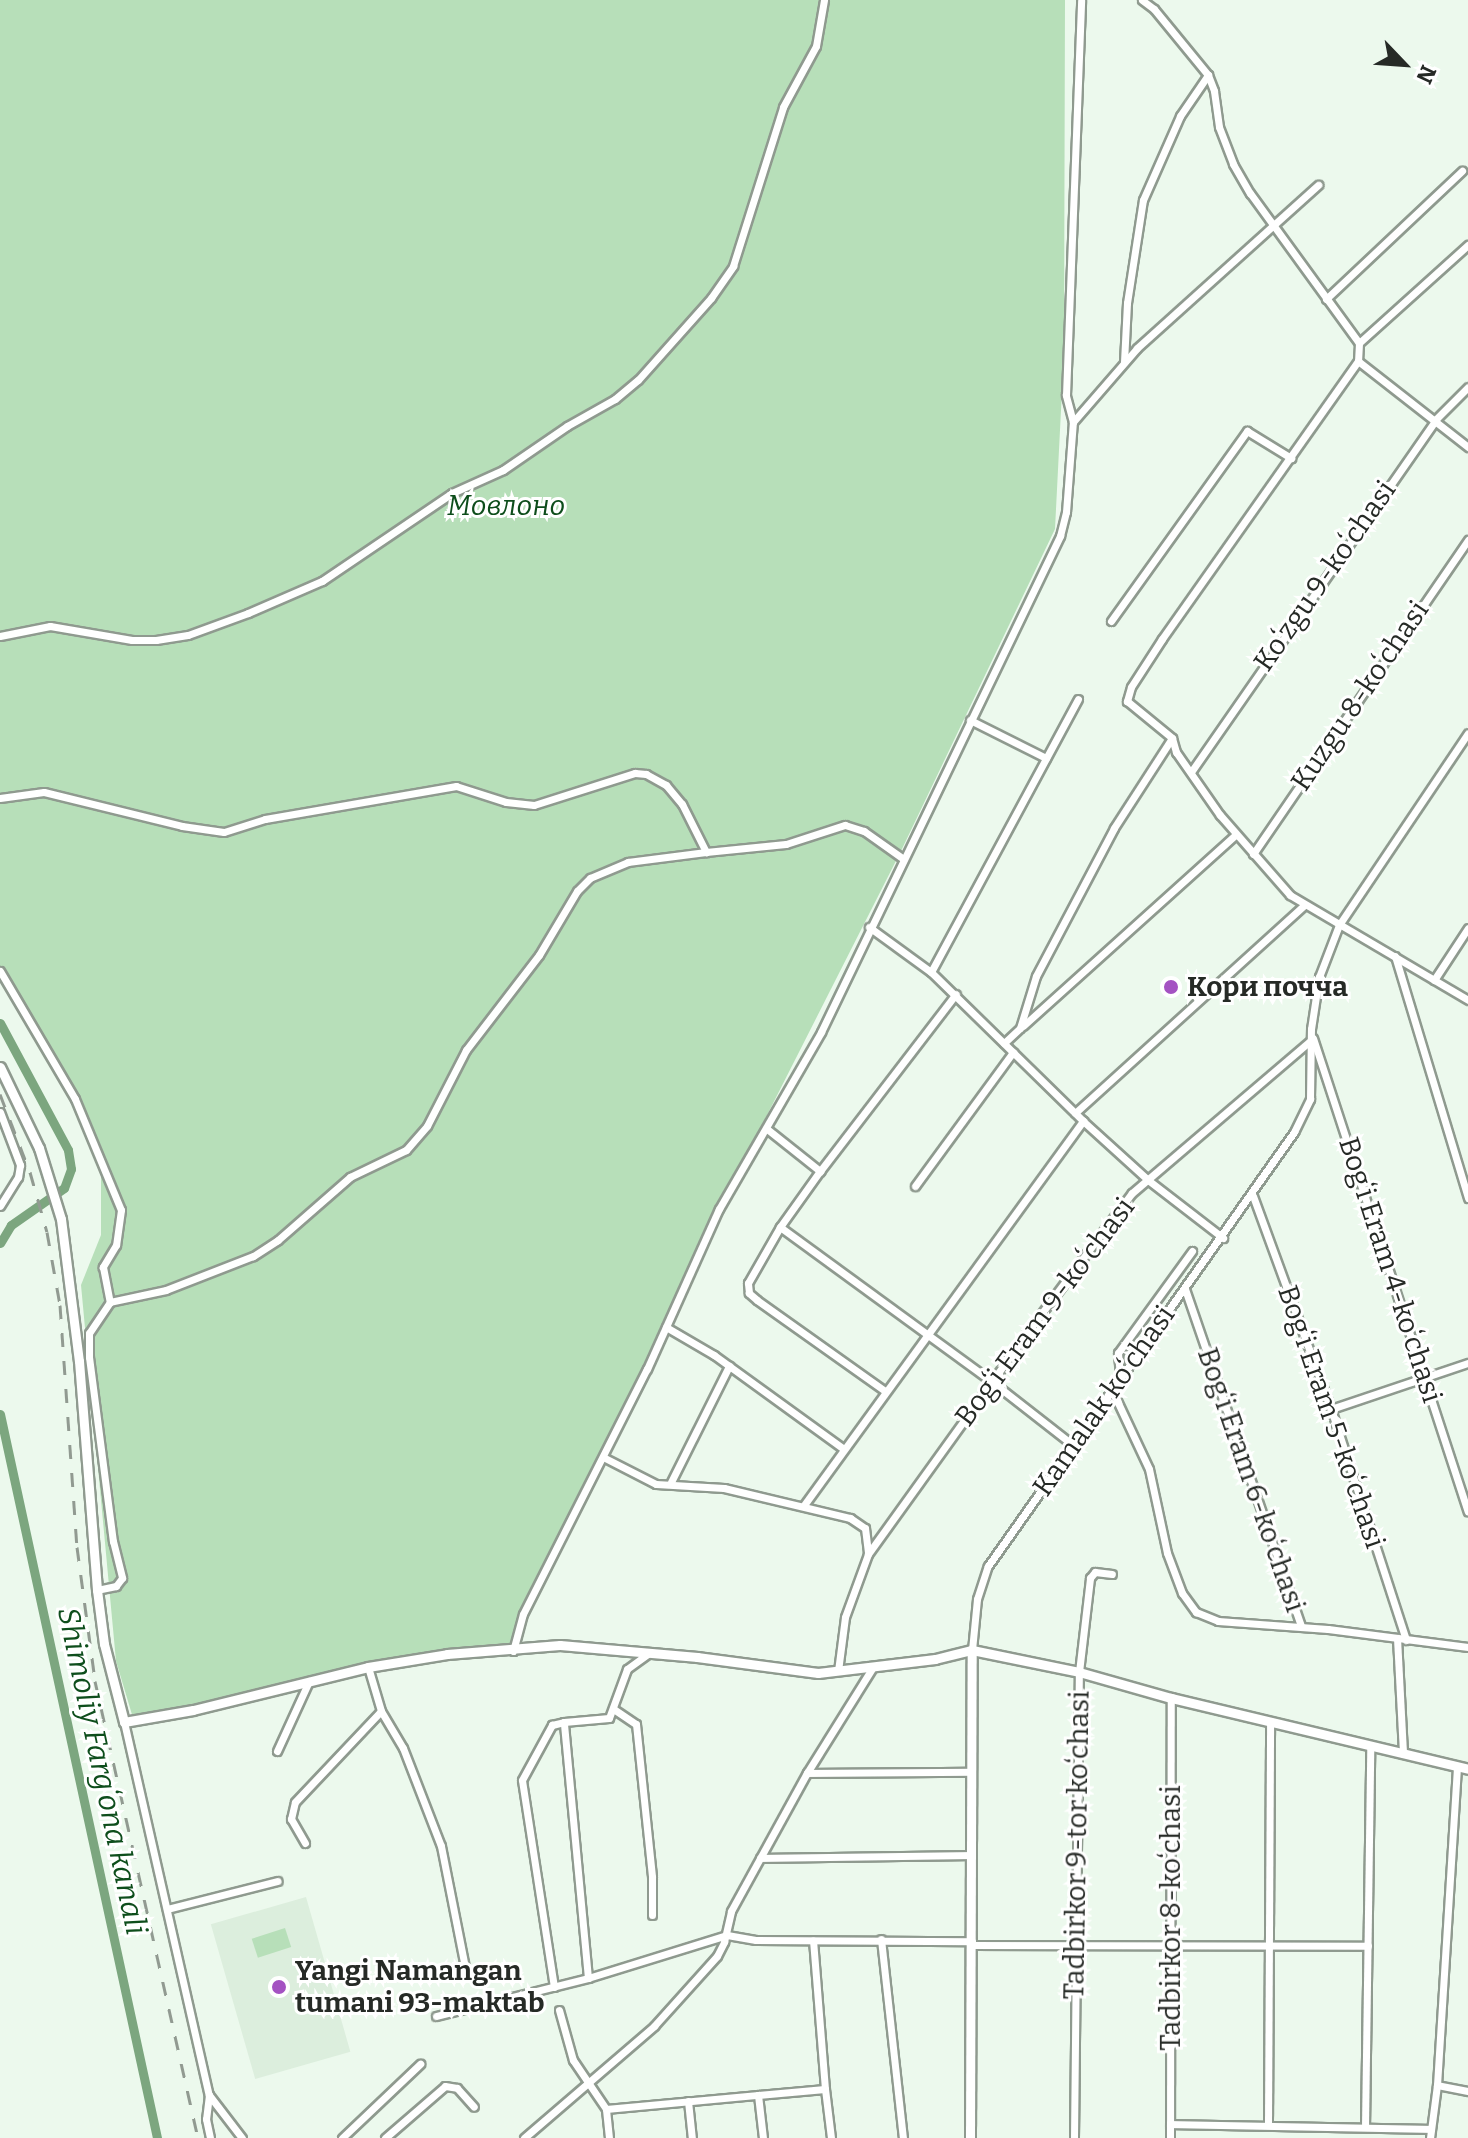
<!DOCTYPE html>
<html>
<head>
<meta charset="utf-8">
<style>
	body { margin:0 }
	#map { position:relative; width:1468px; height:2138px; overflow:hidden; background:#ecf9ed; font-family:Bitter,serif }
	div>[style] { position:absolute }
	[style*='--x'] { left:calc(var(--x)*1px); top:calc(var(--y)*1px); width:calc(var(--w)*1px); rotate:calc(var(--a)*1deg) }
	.built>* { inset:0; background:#dceedd; transform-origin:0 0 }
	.green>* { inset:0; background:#b7dfb9; transform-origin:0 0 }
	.canal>* { height:9px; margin:-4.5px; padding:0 4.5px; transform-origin:4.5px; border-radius:4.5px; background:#7ca67f }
	.roads { filter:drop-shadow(2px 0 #8f9a8f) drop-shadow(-2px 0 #8f9a8f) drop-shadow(0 2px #8f9a8f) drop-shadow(0 -2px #8f9a8f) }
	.minor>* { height:7px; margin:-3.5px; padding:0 3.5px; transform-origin:3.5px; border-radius:3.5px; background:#fff }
	.tertiary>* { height:9px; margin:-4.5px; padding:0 4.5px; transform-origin:4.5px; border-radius:4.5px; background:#fff }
	.rail>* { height:3px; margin-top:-1.5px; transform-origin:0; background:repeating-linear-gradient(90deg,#919a91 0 14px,transparent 0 28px) }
	.dots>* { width:22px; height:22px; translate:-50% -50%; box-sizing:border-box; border:4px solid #fff; border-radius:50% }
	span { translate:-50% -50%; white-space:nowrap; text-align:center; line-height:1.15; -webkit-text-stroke:6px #fff; paint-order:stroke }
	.park-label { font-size:28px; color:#0d4d1b; font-style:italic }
	.street-label { font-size:28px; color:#262a26 }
	.poi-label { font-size:28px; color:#262a26; font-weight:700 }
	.left { translate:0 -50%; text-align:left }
	.water-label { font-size:30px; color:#0e4e1c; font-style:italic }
	.north { position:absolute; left:1364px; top:24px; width:80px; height:80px; -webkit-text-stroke:6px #fff; paint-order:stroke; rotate:115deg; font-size:22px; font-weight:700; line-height:32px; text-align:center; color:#262a26 }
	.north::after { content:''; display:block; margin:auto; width:28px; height:36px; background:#262a26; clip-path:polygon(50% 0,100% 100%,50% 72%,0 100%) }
</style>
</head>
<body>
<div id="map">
	<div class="built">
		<div style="left:306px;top:1897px;width:161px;height:99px;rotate:74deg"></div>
	</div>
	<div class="green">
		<div style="clip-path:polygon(0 0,1065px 0,1064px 351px,1055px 529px,901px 851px,690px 1267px,658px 1348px,509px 1646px,133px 1718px,116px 1661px,81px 1285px,101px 1235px,101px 1165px,87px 1113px,0 975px)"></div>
		<div style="left:285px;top:1928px;width:20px;height:35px;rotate:72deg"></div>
	</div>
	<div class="canal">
		<div style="--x:0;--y:1023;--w:144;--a:61.8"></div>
		<div style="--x:68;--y:1150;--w:19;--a:81"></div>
		<div style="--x:71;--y:1169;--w:20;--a:110"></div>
		<div style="--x:64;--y:1188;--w:65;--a:145.1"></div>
		<div style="--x:11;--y:1225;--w:21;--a:121"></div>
		<div style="--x:0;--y:1414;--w:741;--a:77.76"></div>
	</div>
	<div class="roads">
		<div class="minor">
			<div style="--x:1142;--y:0;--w:15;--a:37"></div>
			<div style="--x:1154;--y:9;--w:85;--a:50.7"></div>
			<div style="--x:1208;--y:75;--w:17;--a:69"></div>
			<div style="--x:1214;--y:91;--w:36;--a:82"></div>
			<div style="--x:1219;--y:127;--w:40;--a:69"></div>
			<div style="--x:1233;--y:164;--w:34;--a:60"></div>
			<div style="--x:1250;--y:193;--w:185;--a:54"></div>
			<div style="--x:1359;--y:343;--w:18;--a:93"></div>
			<div style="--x:1358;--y:361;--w:140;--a:38"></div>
			<div style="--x:1326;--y:299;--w:187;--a:-43.3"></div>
			<div style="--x:1359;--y:343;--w:147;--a:-42"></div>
			<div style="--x:1358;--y:361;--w:340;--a:125.2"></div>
			<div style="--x:1162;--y:639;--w:57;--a:122.9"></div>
			<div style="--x:1131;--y:687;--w:15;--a:106"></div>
			<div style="--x:1127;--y:701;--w:58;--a:39.4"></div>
			<div style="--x:1172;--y:738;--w:15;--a:74"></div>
			<div style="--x:1176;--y:752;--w:77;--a:55.1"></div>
			<div style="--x:1220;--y:815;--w:106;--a:48.8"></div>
			<div style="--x:1290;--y:895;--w:207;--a:30.5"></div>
			<div style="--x:1124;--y:362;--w:59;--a:-87.1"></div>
			<div style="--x:1127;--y:303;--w:104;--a:-81.2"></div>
			<div style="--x:1143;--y:200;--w:92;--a:-66.2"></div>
			<div style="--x:1180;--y:116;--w:50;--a:-55.7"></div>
			<div style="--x:1073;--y:422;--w:28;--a:-105"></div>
			<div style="--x:1066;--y:395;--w:395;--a:-87.8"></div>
			<div style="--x:1111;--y:621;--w:234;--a:-54.4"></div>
			<div style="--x:1247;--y:431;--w:52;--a:31.5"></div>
			<div style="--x:0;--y:636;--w:51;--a:-11.3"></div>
			<div style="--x:50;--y:626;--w:83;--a:9.7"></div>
			<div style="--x:132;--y:640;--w:24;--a:0"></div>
			<div style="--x:156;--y:640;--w:32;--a:-9"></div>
			<div style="--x:188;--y:635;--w:64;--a:-20.1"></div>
			<div style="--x:248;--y:613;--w:81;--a:-23.4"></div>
			<div style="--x:322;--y:581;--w:157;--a:-34.1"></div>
			<div style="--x:452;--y:493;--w:56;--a:-24.3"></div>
			<div style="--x:503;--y:470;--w:78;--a:-34.5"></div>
			<div style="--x:567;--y:426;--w:55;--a:-29.4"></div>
			<div style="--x:615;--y:399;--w:30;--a:-40"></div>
			<div style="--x:638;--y:380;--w:110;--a:-48.3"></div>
			<div style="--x:711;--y:298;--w:39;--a:-55"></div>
			<div style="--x:733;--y:266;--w:167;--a:-72.5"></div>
			<div style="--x:783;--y:107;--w:69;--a:-61.6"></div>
			<div style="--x:816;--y:46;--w:47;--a:-80.1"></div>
			<div style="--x:970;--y:720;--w:85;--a:26.6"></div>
			<div style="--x:1191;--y:772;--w:430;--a:-55.2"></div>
			<div style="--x:1436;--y:419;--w:45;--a:-45"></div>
			<div style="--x:0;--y:798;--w:44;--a:-7.8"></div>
			<div style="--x:44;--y:792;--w:142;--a:13.8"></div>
			<div style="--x:182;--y:826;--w:42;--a:8.1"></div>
			<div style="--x:224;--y:832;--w:43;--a:-17.6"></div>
			<div style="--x:265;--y:819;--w:194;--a:-9.8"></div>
			<div style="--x:456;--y:786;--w:52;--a:17.7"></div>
			<div style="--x:506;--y:802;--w:28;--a:6"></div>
			<div style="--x:534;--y:805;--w:106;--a:-17.6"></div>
			<div style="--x:635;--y:773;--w:11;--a:5"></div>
			<div style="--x:646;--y:774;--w:23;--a:29"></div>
			<div style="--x:666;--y:785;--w:25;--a:50"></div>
			<div style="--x:682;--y:804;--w:54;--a:63.4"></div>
			<div style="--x:706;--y:852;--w:79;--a:172.7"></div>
			<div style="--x:628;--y:862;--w:41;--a:157.2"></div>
			<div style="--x:590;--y:878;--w:18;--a:135"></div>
			<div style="--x:577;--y:891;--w:74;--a:120.7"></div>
			<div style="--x:539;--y:955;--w:120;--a:127.5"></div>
			<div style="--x:466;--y:1050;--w:85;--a:117.2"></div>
			<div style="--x:427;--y:1126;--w:32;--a:131"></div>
			<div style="--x:406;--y:1150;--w:62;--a:154.3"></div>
			<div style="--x:350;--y:1177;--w:96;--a:138.8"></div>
			<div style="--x:278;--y:1240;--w:30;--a:147"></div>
			<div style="--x:253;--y:1256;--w:93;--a:158.7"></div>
			<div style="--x:166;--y:1290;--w:57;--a:167.9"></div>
			<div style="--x:110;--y:1302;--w:37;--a:124"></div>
			<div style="--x:89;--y:1333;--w:24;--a:90"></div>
			<div style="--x:89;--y:1357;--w:186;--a:82.6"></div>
			<div style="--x:113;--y:1541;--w:38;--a:76"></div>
			<div style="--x:122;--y:1578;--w:10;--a:127"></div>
			<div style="--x:116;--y:1586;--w:19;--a:168"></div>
			<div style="--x:706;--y:852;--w:80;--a:-5.7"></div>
			<div style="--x:786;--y:844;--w:62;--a:-17.9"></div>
			<div style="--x:845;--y:825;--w:20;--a:18"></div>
			<div style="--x:864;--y:831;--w:47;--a:35.4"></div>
			<div style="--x:1253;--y:854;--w:381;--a:-55.6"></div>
			<div style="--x:869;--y:927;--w:77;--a:36"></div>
			<div style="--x:931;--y:972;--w:213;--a:44.4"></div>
			<div style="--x:1083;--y:1121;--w:88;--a:42.2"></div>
			<div style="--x:1148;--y:1180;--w:95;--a:37.7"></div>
			<div style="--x:1395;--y:956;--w:253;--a:73.2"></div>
			<div style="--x:0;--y:971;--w:148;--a:59.6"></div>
			<div style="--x:75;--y:1099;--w:120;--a:67.5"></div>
			<div style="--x:121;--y:1210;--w:35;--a:98"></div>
			<div style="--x:116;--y:1245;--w:26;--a:121"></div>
			<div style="--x:103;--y:1267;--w:36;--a:79"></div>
			<div style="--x:931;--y:972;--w:310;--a:-61.7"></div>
			<div style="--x:1434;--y:980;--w:62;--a:-56.8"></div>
			<div style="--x:1023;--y:1026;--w:285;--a:-42"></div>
			<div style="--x:1313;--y:1038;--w:498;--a:71.9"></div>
			<div style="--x:1004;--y:1043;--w:22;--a:-43"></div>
			<div style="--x:1020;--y:1028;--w:54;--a:-72.9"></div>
			<div style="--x:1036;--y:976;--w:167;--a:-62.2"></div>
			<div style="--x:1114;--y:828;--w:107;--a:-57.2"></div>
			<div style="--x:0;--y:1112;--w:57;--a:69.3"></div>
			<div style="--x:20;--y:1165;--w:12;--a:99"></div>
			<div style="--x:18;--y:1177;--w:34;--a:122"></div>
			<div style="--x:1075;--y:1113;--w:309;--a:-42.2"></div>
			<div style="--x:767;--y:1129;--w:68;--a:38.4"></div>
			<div style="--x:915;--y:1186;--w:166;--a:-53.8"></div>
			<div style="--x:1253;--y:1196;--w:227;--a:69.9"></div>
			<div style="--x:1331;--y:1409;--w:243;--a:72"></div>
			<div style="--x:780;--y:1227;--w:261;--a:36.1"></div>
			<div style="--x:991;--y:1381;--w:104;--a:38"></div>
			<div style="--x:1185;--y:1289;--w:356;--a:71"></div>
			<div style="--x:666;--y:1327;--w:56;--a:30.3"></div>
			<div style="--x:714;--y:1355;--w:160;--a:35.9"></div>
			<div style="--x:1120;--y:1376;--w:23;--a:-95"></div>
			<div style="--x:1118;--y:1353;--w:126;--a:-54"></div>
			<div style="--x:1112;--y:1390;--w:87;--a:64.9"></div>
			<div style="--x:1149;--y:1469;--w:86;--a:77.9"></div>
			<div style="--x:1167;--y:1553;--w:43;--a:69.4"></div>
			<div style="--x:1182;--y:1593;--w:24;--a:54"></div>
			<div style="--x:1196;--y:1612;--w:24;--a:22"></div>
			<div style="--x:1218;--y:1621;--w:110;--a:4.2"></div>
			<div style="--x:1328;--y:1629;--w:141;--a:7.3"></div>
			<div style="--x:885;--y:1391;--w:157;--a:-144.6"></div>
			<div style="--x:757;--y:1300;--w:11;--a:-139"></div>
			<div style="--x:749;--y:1293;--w:10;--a:-96"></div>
			<div style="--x:748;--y:1283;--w:64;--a:-60.3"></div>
			<div style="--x:780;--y:1227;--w:69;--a:-54.5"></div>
			<div style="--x:820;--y:1171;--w:223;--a:-52.5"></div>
			<div style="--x:1331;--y:1409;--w:145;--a:-18.6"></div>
			<div style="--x:603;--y:1457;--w:59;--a:27"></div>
			<div style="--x:656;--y:1484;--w:68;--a:3.4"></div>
			<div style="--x:724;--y:1488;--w:130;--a:13.4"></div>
			<div style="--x:850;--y:1518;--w:18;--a:34"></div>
			<div style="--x:865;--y:1528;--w:24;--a:83"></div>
			<div style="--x:671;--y:1482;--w:130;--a:-63.4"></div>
			<div style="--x:804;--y:1505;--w:475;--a:-54"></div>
			<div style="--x:1397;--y:1638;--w:116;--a:87"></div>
			<div style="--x:972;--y:1650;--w:51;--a:-84.4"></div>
			<div style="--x:977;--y:1599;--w:35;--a:-72"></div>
			<div style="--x:988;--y:1566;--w:531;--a:-54.81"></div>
			<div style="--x:1294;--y:1132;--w:37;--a:-64"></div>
			<div style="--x:1310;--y:1099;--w:70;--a:-89.2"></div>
			<div style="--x:1311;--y:1029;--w:53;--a:-81.3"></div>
			<div style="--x:1319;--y:977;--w:56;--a:-69"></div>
			<div style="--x:1339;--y:925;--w:231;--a:-56.1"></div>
			<div style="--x:513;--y:1651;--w:38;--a:-75"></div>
			<div style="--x:523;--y:1614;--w:275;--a:-63.2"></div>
			<div style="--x:647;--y:1369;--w:175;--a:-65.8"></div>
			<div style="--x:719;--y:1209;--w:204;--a:-60"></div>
			<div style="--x:821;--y:1032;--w:551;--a:-64.27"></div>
			<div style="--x:1060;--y:536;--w:25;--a:-76"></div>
			<div style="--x:1066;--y:512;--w:90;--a:-85.6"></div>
			<div style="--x:1073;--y:422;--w:98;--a:-49.1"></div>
			<div style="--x:1137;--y:348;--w:244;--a:-42"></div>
			<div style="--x:368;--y:1667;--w:46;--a:73.5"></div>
			<div style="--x:381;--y:1711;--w:43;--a:59.3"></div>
			<div style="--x:403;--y:1748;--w:105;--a:68.8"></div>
			<div style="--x:441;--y:1846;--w:123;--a:78.8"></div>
			<div style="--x:838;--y:1671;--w:54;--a:-82.6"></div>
			<div style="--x:845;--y:1617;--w:67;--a:-69.9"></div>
			<div style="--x:868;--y:1554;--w:276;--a:-54.3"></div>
			<div style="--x:1029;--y:1330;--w:171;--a:-53.1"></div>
			<div style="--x:1132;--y:1193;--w:235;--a:-40.5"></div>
			<div style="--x:615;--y:1710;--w:25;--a:34"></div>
			<div style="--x:636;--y:1724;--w:154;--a:84"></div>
			<div style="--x:652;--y:1877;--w:38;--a:90"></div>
			<div style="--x:124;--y:1722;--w:383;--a:77.2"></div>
			<div style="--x:209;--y:2095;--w:54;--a:52.5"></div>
			<div style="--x:277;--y:1751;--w:77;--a:-65.4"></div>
			<div style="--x:807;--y:1773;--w:163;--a:-0.4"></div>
			<div style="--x:305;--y:1843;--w:28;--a:-120"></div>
			<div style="--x:291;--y:1819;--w:17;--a:-77"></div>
			<div style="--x:295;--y:1802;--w:125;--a:-46.6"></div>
			<div style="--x:760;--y:1858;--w:211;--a:-0.8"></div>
			<div style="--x:167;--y:1909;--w:114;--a:-14.2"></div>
			<div style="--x:881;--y:1939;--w:200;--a:83.7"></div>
			<div style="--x:972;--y:1945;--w:396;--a:0.1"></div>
			<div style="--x:588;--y:1978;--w:257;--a:-95.4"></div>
			<div style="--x:564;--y:1722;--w:45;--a:-5.1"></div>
			<div style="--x:609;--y:1718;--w:52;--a:-69.8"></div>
			<div style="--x:627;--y:1669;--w:27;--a:-36"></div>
			<div style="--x:554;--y:1987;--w:209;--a:-98.8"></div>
			<div style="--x:522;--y:1780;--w:63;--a:-61.4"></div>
			<div style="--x:552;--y:1725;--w:12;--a:-14"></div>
			<div style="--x:559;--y:2010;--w:52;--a:74.4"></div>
			<div style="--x:573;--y:2060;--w:59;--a:56"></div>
			<div style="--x:436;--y:2016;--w:157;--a:-14"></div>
			<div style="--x:588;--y:1978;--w:145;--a:-17.2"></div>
			<div style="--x:727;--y:1935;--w:29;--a:10"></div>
			<div style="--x:756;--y:1940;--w:216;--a:0.3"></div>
			<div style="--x:1437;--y:2085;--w:32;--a:11"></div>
			<div style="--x:825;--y:2089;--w:49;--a:83"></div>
			<div style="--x:209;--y:2095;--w:24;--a:97"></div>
			<div style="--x:206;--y:2119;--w:19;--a:78"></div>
			<div style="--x:758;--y:2095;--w:67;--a:-5.1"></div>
			<div style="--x:825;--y:2089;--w:149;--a:-94.6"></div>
			<div style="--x:688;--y:2101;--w:37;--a:84"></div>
			<div style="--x:1170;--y:2124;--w:261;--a:1.1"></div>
			<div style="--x:1268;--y:2124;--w:403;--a:-89.7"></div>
			<div style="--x:1365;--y:2127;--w:381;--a:-89.2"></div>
			<div style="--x:342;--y:2138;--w:108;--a:-43.5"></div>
			<div style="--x:385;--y:2138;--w:79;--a:-40.9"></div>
			<div style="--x:445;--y:2086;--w:12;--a:9"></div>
			<div style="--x:457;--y:2088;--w:25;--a:48"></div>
			<div style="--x:524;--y:2138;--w:172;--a:-40.7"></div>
			<div style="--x:654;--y:2026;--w:94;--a:-48"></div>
			<div style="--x:717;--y:1956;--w:16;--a:-63"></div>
			<div style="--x:724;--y:1942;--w:32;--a:-77"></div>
			<div style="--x:731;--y:1911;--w:158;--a:-61.2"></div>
			<div style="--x:807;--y:1773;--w:125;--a:-58.1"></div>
			<div style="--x:609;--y:2138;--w:29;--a:-96"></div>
			<div style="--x:606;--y:2109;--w:153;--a:-5.3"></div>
			<div style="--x:758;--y:2095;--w:43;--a:83.4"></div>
			<div style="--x:1074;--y:2138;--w:466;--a:-89.4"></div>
			<div style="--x:1079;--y:1672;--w:95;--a:-83.3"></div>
			<div style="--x:1090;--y:1578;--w:8;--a:-50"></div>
			<div style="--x:1095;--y:1572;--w:17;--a:7"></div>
			<div style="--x:1170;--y:2138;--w:440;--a:-89.9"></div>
			<div style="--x:1430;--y:2138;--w:53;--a:-82.5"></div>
			<div style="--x:1437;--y:2085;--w:319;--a:-86.4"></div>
		</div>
		<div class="tertiary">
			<div style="--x:0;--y:1067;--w:90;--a:64.3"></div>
			<div style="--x:39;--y:1148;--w:74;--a:72.8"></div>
			<div style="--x:61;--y:1219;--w:143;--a:82.8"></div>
			<div style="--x:79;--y:1361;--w:230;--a:85.5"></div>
			<div style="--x:97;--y:1590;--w:54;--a:82.6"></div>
			<div style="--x:104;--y:1644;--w:81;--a:75.6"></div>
			<div style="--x:124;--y:1722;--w:70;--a:-9.9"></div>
			<div style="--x:193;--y:1710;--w:180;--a:-13.8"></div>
			<div style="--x:368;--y:1667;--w:80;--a:-9.3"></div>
			<div style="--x:447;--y:1654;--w:113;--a:-4.6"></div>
			<div style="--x:560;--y:1645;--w:138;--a:5"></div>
			<div style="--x:697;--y:1657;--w:122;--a:7.5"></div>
			<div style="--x:818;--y:1673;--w:118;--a:-6.8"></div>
			<div style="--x:935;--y:1659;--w:38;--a:-14"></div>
			<div style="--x:972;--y:1650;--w:109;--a:11.6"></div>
			<div style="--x:1079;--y:1672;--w:96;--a:15.8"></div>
			<div style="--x:1171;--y:1698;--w:305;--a:13.4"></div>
			<div style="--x:970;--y:2138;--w:488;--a:-89.8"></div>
		</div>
	</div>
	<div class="rail">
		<div style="--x:0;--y:1094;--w:84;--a:69"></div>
		<div style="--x:30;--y:1172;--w:62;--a:74.2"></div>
		<div style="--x:47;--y:1232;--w:74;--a:79.9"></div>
		<div style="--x:60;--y:1305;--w:243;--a:86"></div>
		<div style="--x:77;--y:1547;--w:135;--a:82.3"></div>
		<div style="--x:95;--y:1681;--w:468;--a:77.3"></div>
	</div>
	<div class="dots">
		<div style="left:1171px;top:987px;background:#a452c2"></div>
		<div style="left:279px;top:1987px;background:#a452c2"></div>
	</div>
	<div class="park-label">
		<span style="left:506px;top:506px">Мовлоно</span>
	</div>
	<div class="street-label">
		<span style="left:1325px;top:576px;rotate:-55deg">Koʻzgu 9-koʻchasi</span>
		<span style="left:1360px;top:696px;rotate:-56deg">Kuzgu 8-koʻchasi</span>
		<span style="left:1390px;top:1270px;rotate:72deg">Bogʻi Eram 4-koʻchasi</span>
		<span style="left:1045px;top:1312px;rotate:-53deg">Bogʻi Eram 9-koʻchasi</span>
		<span style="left:1104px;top:1401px;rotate:-55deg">Kamalak koʻchasi</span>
		<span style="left:1331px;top:1417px;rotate:71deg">Bogʻi Eram 5-koʻchasi</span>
		<span style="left:1251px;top:1480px;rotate:71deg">Bogʻi Eram 6-koʻchasi</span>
		<span style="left:1077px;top:1845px;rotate:-89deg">Tadbirkor 9-tor koʻchasi</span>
		<span style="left:1171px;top:1918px;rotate:-90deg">Tadbirkor 8-koʻchasi</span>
	</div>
	<div class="poi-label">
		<span class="left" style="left:1187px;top:987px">Кори почча</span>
		<span class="left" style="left:295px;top:1987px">Yangi Namangan<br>tumani 93-maktab</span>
	</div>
	<div class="water-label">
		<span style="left:102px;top:1771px;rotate:78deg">Shimoliy Fargʻona kanali</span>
	</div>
	<div class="north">N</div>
</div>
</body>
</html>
